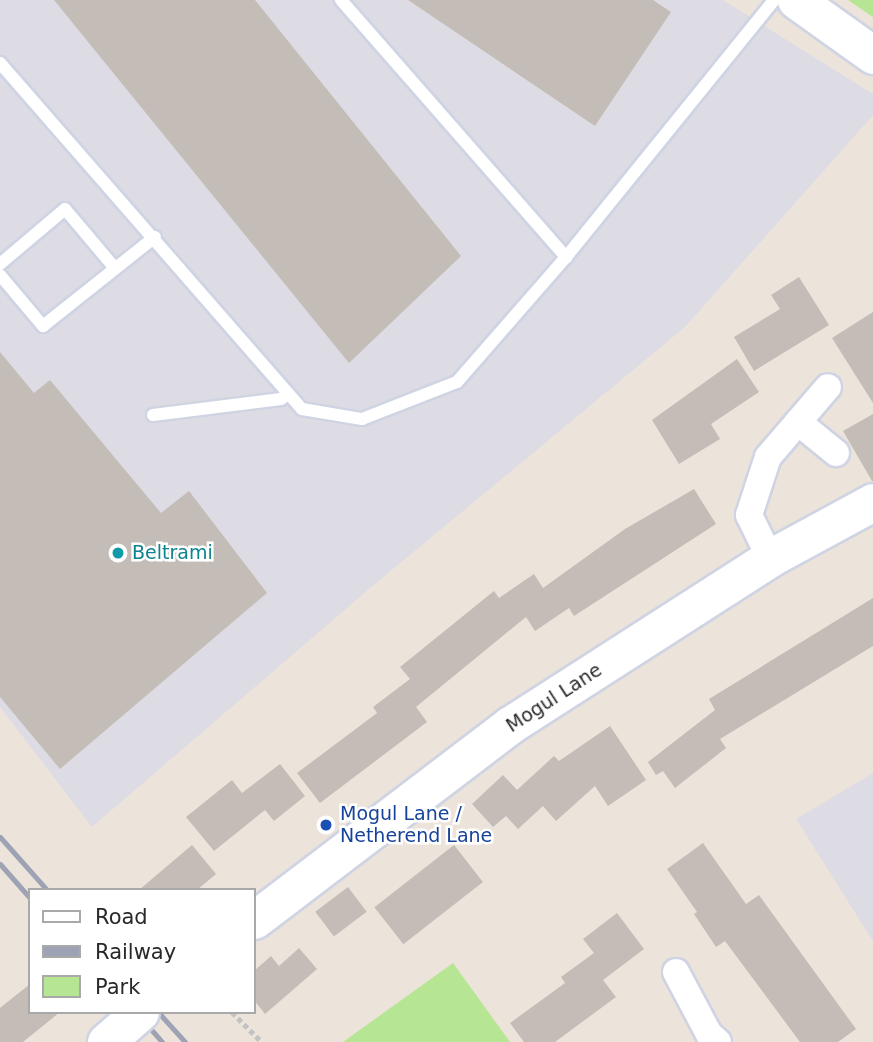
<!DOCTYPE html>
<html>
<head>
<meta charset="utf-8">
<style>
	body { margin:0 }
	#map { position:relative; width:873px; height:1042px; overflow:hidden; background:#ece3da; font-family:"DejaVu Sans",sans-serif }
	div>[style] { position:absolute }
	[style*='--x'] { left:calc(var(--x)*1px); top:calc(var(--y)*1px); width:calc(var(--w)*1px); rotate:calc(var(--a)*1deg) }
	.industrial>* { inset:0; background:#dddbe4 }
	.green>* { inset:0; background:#b6e594 }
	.building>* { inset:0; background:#c4bdb7; transform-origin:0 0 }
	.path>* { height:4.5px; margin-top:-2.25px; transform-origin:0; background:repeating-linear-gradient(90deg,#c3c3c3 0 5px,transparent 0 8.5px) }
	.roads { filter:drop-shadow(2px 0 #cfd4e3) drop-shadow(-2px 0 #cfd4e3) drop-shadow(0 2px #cfd4e3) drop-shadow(0 -2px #cfd4e3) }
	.lane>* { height:12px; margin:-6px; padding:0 6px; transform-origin:6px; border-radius:6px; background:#fff }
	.street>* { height:26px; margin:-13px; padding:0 13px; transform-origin:13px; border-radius:13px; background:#fff }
	.secondary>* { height:37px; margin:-18.5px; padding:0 18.5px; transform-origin:18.5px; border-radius:18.5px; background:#fff }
	.rail>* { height:5px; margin:-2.5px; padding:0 2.5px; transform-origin:2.5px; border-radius:2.5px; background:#9da2b4 }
	.bridges { filter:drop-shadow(2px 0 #cfd4e3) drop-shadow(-2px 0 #cfd4e3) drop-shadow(0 2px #cfd4e3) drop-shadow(0 -2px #cfd4e3) }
	.secondary-bridge>* { height:37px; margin:-18.5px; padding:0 18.5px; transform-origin:18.5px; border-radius:18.5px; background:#fff }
	.dots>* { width:19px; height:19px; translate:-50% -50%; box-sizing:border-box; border:4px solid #fff; border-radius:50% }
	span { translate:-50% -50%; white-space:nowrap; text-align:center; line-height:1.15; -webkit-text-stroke:5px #fff; paint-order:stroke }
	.culture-label { font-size:19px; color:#0d838f }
	.left { translate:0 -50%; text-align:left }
	.street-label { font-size:19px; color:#292929 }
	.transit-label { font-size:19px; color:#164399 }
	.legend { position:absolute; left:28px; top:888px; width:228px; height:126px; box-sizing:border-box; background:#fff; border:2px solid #a9a9a9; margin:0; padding:9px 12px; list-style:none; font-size:21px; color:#292929 }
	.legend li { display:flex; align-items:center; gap:14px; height:35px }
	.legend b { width:35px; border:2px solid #a9a9a9 }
</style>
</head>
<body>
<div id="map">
	<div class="industrial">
		<div style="clip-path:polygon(0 0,723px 0,873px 94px,873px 115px,685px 327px,370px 588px,92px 827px,0 707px)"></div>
		<div style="clip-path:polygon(873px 773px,873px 941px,796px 819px)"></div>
	</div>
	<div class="green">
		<div style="clip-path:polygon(848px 0,873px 0,873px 17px)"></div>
		<div style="clip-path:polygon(453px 963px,510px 1042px,343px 1042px)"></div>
	</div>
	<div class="building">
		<div style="clip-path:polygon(54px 0,255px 0,461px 256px,349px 363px)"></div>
		<div style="clip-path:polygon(408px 0,653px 0,671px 12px,595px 126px)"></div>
		<div style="clip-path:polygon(799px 277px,829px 325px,754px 371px,734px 337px,780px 309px,771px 295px)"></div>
		<div style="clip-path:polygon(873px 312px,873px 403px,832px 338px)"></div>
		<div style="clip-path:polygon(0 352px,34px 393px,50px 380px,161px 513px,189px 491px,267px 593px,60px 769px,0 697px)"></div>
		<div style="clip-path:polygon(737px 359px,759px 392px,711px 424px,720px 439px,679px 464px,652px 420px)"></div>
		<div style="clip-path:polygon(873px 414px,873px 481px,872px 481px,843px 431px)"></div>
		<div style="clip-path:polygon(694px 489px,716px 524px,574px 616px,569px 608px,535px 631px,526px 617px,416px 707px,427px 722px,320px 803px,297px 773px,377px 713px,373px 707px,410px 679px,400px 667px,494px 591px,499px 598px,534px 574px,543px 588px,625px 529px)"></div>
		<div style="clip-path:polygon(873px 598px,873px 646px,720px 739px,726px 748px,675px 788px,663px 771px,656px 775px,648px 762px,715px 710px,709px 699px)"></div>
		<div style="clip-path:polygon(610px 726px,646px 780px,608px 806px,595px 786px,556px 821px,543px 806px,518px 829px,506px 816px,493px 827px,472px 804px,503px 775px,517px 790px,554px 756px,559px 761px)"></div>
		<div style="clip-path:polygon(280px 764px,305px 796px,274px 821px,265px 810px,214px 851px,186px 817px,232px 780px,242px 793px)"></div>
		<div style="clip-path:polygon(703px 843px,746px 904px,759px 895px,856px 1029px,838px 1042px,800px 1042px,725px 941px,716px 947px,694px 914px,697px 912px,667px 869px)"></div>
		<div style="clip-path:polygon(192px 845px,216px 874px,197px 890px,139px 890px)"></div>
		<div style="left:454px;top:845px;width:47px;height:101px;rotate:52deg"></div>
		<div style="left:348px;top:887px;width:31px;height:41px;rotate:53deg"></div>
		<div style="clip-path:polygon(617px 913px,644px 949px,603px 980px,616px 997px,555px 1042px,524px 1042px,510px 1023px,565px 983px,561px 977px,594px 953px,583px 939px)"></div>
		<div style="clip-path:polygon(299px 948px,317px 969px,265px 1014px,254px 1000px,254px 971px,271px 956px,279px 966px)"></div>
		<div style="clip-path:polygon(30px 984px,30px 1012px,60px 1012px,23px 1042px,0 1042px,0 1008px)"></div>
	</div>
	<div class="path">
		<div style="--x:232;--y:1012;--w:42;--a:45"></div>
	</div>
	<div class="roads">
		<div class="lane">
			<div style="--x:341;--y:0;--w:342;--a:48.8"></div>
			<div style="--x:0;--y:63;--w:459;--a:48.9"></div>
			<div style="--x:302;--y:409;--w:61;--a:9.5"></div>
			<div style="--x:362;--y:419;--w:102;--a:-21.3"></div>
			<div style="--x:457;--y:382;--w:166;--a:-48.9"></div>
			<div style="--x:566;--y:257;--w:331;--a:-51"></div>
			<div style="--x:0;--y:264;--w:85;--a:-40.2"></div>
			<div style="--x:65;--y:209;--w:76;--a:49.8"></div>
			<div style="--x:0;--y:275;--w:67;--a:49.9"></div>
			<div style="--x:43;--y:326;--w:143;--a:-38.5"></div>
			<div style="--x:153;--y:415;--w:129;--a:-7.1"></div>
			<div style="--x:281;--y:399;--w:9;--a:-36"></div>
		</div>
		<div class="street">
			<div style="--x:798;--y:422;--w:49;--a:39.2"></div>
			<div style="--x:770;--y:558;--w:48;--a:-116"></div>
			<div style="--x:749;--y:515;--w:61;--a:-71.9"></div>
			<div style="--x:768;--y:457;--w:92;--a:-49.4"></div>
			<div style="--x:676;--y:972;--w:70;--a:62"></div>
			<div style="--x:709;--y:1034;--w:12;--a:42"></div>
		</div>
		<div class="secondary">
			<div style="--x:796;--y:0;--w:95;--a:35.5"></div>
			<div style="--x:254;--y:920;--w:322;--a:-37.3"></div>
			<div style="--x:510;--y:725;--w:309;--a:-32.7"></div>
			<div style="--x:770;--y:558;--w:117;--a:-28.5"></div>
		</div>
	</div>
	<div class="rail">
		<div style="--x:0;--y:837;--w:71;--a:48.4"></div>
		<div style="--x:0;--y:864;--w:45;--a:48.6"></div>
		<div style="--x:136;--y:1012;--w:40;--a:49"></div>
		<div style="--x:158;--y:1012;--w:40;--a:48"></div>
	</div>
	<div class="bridges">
		<div class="secondary-bridge">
			<div style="--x:106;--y:1042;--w:45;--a:-41.4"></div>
		</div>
	</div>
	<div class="dots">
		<div style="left:118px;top:553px;background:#0f9aa8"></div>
		<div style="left:326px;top:825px;background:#1a4fb4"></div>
	</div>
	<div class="culture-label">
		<span class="left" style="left:132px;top:553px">Beltrami</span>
	</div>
	<div class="street-label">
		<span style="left:554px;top:698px;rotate:-33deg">Mogul Lane</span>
	</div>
	<div class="transit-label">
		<span class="left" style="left:340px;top:825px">Mogul Lane /<br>Netherend Lane</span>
	</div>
	<ul class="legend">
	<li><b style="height:9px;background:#fff"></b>Road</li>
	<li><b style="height:9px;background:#9da2b4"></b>Railway</li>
	<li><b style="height:19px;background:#b6e594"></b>Park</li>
	</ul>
</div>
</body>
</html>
